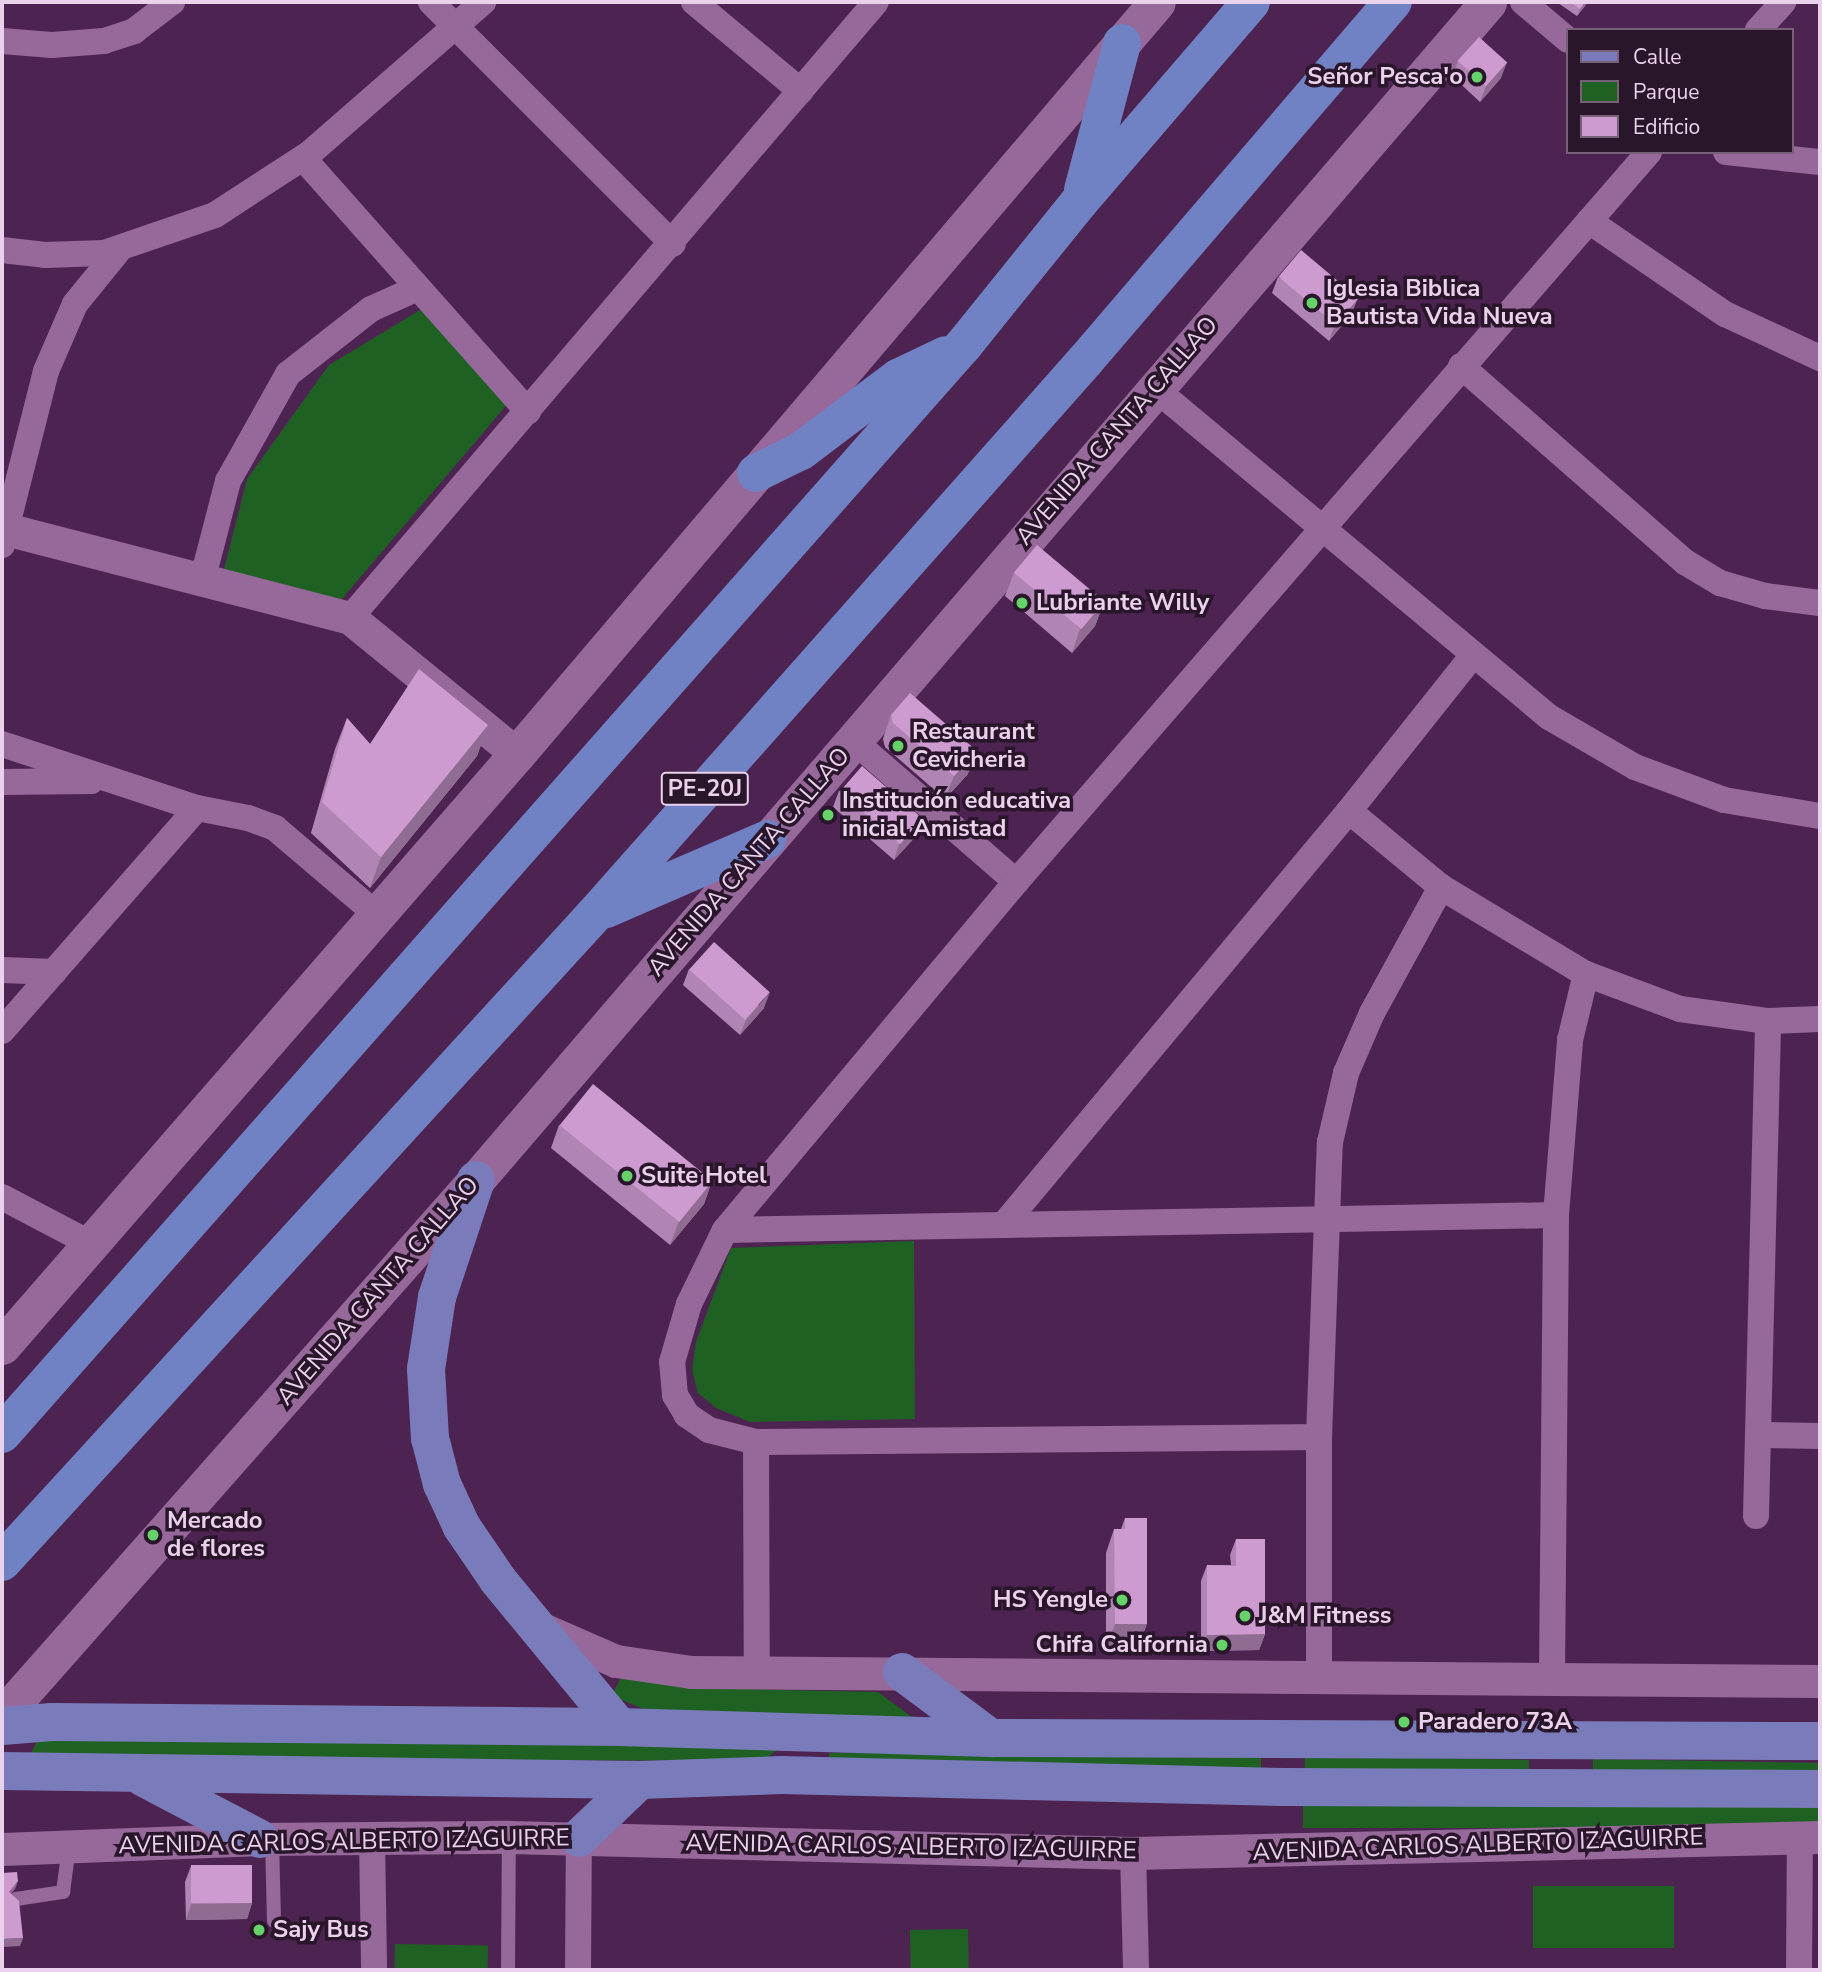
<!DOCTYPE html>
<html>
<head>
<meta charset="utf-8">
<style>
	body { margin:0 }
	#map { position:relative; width:1822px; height:1972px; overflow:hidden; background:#4d2451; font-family:"Nunito Sans",sans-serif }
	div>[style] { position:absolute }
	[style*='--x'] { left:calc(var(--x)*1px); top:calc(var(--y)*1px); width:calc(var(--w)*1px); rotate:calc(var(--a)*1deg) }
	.green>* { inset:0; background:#1f6123; transform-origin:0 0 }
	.service>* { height:14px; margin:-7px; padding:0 7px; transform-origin:7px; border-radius:7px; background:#97689a }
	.minor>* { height:26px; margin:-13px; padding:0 13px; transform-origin:13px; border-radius:13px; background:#97689a }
	.tertiary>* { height:33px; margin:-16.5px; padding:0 16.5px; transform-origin:16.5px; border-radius:16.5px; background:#97689a }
	.secondary>* { height:37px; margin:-18.5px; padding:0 18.5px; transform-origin:18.5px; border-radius:18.5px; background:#97689a }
	.primary>* { height:38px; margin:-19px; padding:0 19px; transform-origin:19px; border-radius:19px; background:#7a7bba }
	.trunk>* { height:38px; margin:-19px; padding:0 19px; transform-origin:19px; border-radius:19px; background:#7081c4 }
	.wall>* { inset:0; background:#b085b3 }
	.shaded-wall>* { inset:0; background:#906c92 }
	.building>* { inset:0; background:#cd9bd0; transform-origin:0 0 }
	.dots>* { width:19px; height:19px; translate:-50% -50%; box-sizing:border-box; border:4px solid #29162b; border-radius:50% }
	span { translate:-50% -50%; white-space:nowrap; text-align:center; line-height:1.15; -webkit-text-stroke:7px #29162b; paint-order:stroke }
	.shield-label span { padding:2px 5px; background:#29162b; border:2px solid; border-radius:5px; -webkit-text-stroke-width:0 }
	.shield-label { font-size:23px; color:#ead1ec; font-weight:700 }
	.poi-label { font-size:24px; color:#ead1ec; font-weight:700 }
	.right { translate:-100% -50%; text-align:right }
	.left { translate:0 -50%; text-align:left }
	.street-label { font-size:24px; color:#ead1ec }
	.frame { position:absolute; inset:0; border:4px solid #ead1ec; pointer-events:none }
	.legend { position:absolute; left:1566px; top:28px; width:228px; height:126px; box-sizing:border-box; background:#29162b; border:2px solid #766178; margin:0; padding:9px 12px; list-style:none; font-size:21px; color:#ead1ec }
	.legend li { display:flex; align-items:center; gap:14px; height:35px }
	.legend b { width:35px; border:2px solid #766178 }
</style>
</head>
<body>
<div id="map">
	<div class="green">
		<div style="clip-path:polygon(425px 307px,510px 401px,341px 600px,224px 569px,247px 479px,329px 365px)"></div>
		<div style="clip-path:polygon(914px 1241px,915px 1419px,750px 1422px,716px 1408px,698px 1393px,692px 1370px,696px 1342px,731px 1248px)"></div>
		<div style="clip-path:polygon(623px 1673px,701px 1688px,878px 1692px,920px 1723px,685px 1726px,612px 1696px)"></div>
		<div style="clip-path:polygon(770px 1737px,777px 1750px,763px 1761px,28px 1758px,39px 1738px)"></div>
		<div style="left:829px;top:1753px;width:432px;height:17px"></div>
		<div style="left:1305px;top:1756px;width:224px;height:15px;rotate:1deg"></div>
		<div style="left:1593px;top:1759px;width:227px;height:18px;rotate:1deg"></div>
		<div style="left:1303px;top:1805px;width:517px;height:23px"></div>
		<div style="left:1533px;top:1886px;width:141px;height:62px"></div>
		<div style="left:968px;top:1929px;width:41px;height:58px;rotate:89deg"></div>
		<div style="left:395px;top:1944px;width:93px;height:26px;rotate:1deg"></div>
	</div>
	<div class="service">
		<div style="--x:272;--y:1839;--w:82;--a:88.6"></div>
		<div style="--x:16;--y:1899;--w:48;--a:-8.5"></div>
		<div style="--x:63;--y:1892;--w:45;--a:-82.4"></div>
		<div style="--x:508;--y:1970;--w:133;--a:-89.6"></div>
	</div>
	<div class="minor">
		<div style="--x:431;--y:2;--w:342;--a:45"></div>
		<div style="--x:694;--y:2;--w:139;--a:39.8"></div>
		<div style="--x:1523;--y:2;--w:59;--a:40.2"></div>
		<div style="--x:1758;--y:30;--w:38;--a:-48"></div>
		<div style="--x:2;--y:41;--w:50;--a:4.6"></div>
		<div style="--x:52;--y:45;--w:52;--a:-4.4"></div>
		<div style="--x:104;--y:41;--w:32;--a:-18"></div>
		<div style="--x:134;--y:31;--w:48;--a:-37.3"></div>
		<div style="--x:1726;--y:152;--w:95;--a:6.1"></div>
		<div style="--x:303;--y:158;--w:339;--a:48.4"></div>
		<div style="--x:1589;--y:221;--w:165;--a:34.4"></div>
		<div style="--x:1725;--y:314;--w:105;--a:24.9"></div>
		<div style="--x:2;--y:250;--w:43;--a:6.6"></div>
		<div style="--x:45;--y:255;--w:59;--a:-1.9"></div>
		<div style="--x:104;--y:253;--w:117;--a:-18.9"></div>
		<div style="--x:215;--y:215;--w:113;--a:-33.1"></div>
		<div style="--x:310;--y:153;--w:230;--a:-41.1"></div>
		<div style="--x:1461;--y:366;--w:298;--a:41.2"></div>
		<div style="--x:1685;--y:562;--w:41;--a:31"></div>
		<div style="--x:1720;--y:583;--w:47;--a:16.1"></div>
		<div style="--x:1765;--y:596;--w:55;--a:7.3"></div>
		<div style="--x:1153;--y:387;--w:515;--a:39.81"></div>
		<div style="--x:1549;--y:717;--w:99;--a:30.2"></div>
		<div style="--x:1635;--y:767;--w:95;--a:20.3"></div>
		<div style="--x:1724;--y:800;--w:97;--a:9.5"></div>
		<div style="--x:2;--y:545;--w:179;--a:-75.8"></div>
		<div style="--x:46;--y:371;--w:73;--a:-66.6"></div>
		<div style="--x:75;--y:304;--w:68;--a:-50.9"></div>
		<div style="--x:202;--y:581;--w:103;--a:-75.4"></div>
		<div style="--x:228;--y:481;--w:123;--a:-60.7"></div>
		<div style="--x:288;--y:374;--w:105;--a:-38.1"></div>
		<div style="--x:371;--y:309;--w:51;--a:-24.1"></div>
		<div style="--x:350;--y:618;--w:810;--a:-49.51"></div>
		<div style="--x:854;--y:741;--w:215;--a:41"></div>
		<div style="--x:2;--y:744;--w:205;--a:18.2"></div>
		<div style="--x:197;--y:808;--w:52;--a:11.1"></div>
		<div style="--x:248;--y:818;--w:29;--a:20"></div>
		<div style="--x:275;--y:828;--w:133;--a:40.4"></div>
		<div style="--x:2;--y:782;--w:89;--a:-0.6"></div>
		<div style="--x:1349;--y:811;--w:119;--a:39.6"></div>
		<div style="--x:1441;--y:887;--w:169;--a:31"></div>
		<div style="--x:1586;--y:974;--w:100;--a:20.4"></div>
		<div style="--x:1680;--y:1009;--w:89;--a:7.8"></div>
		<div style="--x:1768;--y:1021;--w:52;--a:-2.2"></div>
		<div style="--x:2;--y:970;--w:52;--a:2.2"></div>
		<div style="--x:2;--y:1031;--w:296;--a:-48.8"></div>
		<div style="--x:2;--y:1197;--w:101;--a:27.8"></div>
		<div style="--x:1005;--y:1223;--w:537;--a:-50.14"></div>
		<div style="--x:1349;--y:811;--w:199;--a:-51.5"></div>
		<div style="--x:725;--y:1230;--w:831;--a:-1.03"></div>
		<div style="--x:1758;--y:1435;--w:62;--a:0.9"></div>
		<div style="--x:1319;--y:1437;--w:563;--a:179.49"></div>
		<div style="--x:756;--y:1442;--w:49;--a:-165.7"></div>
		<div style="--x:709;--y:1430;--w:27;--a:-146"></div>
		<div style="--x:687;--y:1415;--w:23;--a:-121"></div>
		<div style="--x:675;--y:1395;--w:33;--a:-95"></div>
		<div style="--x:672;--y:1362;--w:60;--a:-73.7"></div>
		<div style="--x:689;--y:1304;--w:82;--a:-64.1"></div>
		<div style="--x:725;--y:1230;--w:454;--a:-50.1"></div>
		<div style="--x:1016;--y:882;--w:966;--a:-49.07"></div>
		<div style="--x:756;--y:1442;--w:231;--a:89.8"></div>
		<div style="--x:1756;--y:1516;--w:495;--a:-88.6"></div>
		<div style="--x:1552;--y:1678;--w:463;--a:-89.5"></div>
		<div style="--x:1556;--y:1215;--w:176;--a:-85.4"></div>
		<div style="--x:1570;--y:1040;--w:68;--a:-76.4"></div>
		<div style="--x:1319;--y:1680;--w:243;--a:-90"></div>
		<div style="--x:1319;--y:1437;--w:295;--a:-87.9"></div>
		<div style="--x:1330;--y:1142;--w:71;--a:-76.9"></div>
		<div style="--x:1346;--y:1073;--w:65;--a:-66.6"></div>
		<div style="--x:1372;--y:1013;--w:144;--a:-61.3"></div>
		<div style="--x:372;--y:1837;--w:133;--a:89.1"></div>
		<div style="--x:1133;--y:1853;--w:117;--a:88.5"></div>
		<div style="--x:578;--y:1970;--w:132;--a:-89.6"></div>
		<div style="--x:1799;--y:1970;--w:134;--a:-89.6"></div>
	</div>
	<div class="tertiary">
		<div style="--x:2;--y:528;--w:359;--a:14.5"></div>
		<div style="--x:350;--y:618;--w:215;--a:39.2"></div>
		<div style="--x:538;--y:1627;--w:85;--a:23.6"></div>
		<div style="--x:616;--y:1661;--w:76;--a:8.3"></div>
		<div style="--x:691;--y:1672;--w:1129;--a:0.46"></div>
		<div style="--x:2;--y:1849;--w:258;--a:-2.2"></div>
		<div style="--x:260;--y:1839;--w:249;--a:-0.5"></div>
		<div style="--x:509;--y:1837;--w:624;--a:1.47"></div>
		<div style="--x:1133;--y:1853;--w:687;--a:-1.33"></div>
	</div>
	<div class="secondary">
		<div style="--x:2;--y:1346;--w:785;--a:-48.98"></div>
		<div style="--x:517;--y:754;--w:987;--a:-49.6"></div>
		<div style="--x:2;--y:1716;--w:716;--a:-48.51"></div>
		<div style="--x:476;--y:1180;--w:1553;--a:-49.33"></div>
	</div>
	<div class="primary">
		<div style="--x:476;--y:1180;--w:123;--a:108.4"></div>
		<div style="--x:437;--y:1297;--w:73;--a:98.7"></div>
		<div style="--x:426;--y:1369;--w:69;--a:86.7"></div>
		<div style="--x:430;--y:1438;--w:48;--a:75.4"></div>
		<div style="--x:442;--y:1484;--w:47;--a:65.1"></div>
		<div style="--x:462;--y:1527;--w:64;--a:55.8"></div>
		<div style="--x:498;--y:1580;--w:190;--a:50.5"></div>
		<div style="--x:902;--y:1672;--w:111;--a:36.6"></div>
		<div style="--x:2;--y:1726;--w:50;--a:-4.6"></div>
		<div style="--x:52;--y:1722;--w:567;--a:0.51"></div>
		<div style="--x:619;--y:1727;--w:372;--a:1.7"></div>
		<div style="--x:991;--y:1738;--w:829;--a:0.21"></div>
		<div style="--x:2;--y:1771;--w:638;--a:0.81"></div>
		<div style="--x:640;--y:1780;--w:141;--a:-2"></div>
		<div style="--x:781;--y:1775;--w:503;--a:1.37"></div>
		<div style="--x:1284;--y:1787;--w:536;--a:0.21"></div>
		<div style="--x:144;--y:1778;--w:131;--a:27.7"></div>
		<div style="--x:579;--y:1838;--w:84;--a:-43.6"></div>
	</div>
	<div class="trunk">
		<div style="--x:1083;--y:190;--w:152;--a:-75.1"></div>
		<div style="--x:756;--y:473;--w:50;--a:-26.1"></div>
		<div style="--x:801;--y:451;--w:121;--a:-37"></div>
		<div style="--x:898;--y:378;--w:53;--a:-25.6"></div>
		<div style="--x:606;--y:909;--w:176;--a:-23.4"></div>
		<div style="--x:2;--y:1434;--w:1452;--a:-48.55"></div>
		<div style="--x:963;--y:346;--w:186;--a:-51.1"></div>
		<div style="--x:1080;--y:201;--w:262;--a:-49.3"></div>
		<div style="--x:2;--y:1562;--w:878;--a:-47.54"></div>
		<div style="--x:595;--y:914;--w:739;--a:-48.46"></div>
		<div style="--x:1085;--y:361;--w:473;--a:-49.4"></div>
	</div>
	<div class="wall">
		<div style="clip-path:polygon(1559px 2px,1588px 2px,1577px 16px,1558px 3px)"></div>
		<div style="clip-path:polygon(1458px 61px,1501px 78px,1480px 102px,1452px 76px)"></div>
		<div style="clip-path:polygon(1278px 277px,1352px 313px,1329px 341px,1272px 293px)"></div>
		<div style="clip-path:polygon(1014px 573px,1104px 602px,1095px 626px,1072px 653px,1005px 596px)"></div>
		<div style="clip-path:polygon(891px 715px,968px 774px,945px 799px,885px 747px,883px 739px)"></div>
		<div style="clip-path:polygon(347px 718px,370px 744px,488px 725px,477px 756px,370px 888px,311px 833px,335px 749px)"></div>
		<div style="clip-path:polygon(839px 791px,922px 819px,917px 835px,894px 860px,833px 807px)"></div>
		<div style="clip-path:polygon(689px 969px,764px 1008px,740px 1035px,683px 985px)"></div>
		<div style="clip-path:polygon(559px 1125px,712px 1181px,704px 1204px,670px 1245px,551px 1148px)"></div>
		<div style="clip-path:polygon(1125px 1518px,1139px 1647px,1106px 1647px,1106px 1553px,1114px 1529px,1121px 1529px)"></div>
		<div style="clip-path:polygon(1236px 1539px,1265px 1634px,1259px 1650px,1201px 1651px,1201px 1581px,1207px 1565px,1231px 1565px,1230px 1555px)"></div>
		<div style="clip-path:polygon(191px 1866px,252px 1903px,247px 1919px,186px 1920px,185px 1882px)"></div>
	</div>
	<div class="shaded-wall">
		<div style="clip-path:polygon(1585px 2px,1588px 2px,1577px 16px,1580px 9px)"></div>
		<div style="clip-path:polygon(1507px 62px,1501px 78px,1480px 102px,1486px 86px)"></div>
		<div style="clip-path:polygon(1358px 298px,1352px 313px,1329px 341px,1335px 325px)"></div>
		<div style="clip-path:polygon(1104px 602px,1095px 626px,1072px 653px,1080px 629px)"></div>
		<div style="clip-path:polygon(488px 725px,477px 756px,370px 888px,381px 857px)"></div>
		<div style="clip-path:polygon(977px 751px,968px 774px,945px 799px,954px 776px)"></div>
		<div style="clip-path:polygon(922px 819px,917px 835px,894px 860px,899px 844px)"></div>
		<div style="clip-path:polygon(770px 992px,764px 1008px,740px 1035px,746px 1020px)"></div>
		<div style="clip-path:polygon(712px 1181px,704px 1204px,670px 1245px,679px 1221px)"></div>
		<div style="clip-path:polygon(1115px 1624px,1147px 1624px,1139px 1647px,1106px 1647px)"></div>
		<div style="clip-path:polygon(1265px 1634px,1259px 1650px,1201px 1651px,1207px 1635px)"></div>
		<div style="clip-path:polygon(18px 1881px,15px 1889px,6px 1900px,9px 1892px)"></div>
		<div style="clip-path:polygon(252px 1903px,247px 1919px,186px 1920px,191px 1904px)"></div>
		<div style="clip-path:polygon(23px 1938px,20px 1946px,2px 1947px,2px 1939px)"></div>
	</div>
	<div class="building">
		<div style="clip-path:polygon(1570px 2px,1585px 2px,1580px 9px)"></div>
		<div style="left:1479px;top:37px;width:38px;height:32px;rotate:42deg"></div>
		<div style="left:1301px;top:250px;width:75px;height:35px;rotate:40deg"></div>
		<div style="left:1037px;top:545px;width:88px;height:36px;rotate:40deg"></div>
		<div style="clip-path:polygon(419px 669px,488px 725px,381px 857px,322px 802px,347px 718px,370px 744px)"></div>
		<div style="clip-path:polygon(910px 693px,977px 751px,954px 776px,893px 723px,891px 715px)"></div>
		<div style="left:862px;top:766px;width:80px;height:34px;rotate:41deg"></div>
		<div style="left:714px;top:942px;width:75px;height:37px;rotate:42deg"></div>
		<div style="left:593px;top:1084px;width:154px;height:53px;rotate:39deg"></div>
		<div style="clip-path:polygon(1125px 1518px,1147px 1518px,1147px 1624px,1115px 1624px,1114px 1529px,1125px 1529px)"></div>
		<div style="clip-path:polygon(1236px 1539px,1265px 1539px,1265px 1634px,1207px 1635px,1207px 1565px,1236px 1566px)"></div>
		<div style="left:252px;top:1865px;width:38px;height:61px;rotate:90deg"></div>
		<div style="clip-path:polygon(17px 1872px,18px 1881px,9px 1892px,19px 1901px,23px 1938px,2px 1939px,2px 1873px)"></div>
	</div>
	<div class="dots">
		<div style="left:1477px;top:77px;background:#64d468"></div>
		<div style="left:1312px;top:303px;background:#64d468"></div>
		<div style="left:1022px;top:603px;background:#64d468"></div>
		<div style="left:898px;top:746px;background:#64d468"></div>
		<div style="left:828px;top:815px;background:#64d468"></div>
		<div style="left:627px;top:1176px;background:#64d468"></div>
		<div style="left:153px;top:1535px;background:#64d468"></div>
		<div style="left:1122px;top:1600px;background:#64d468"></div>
		<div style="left:1245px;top:1616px;background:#64d468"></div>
		<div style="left:1222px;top:1645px;background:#64d468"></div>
		<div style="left:1404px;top:1722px;background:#64d468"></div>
		<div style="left:259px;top:1930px;background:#64d468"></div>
	</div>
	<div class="shield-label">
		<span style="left:705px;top:789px">PE-20J</span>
	</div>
	<div class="poi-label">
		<span class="right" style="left:1463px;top:77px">Señor Pesca'o</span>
		<span class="left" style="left:1326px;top:303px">Iglesia Biblica<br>Bautista Vida Nueva</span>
		<span class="left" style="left:1036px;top:603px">Lubriante Willy</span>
		<span class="left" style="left:912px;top:746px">Restaurant<br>Cevicheria</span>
		<span class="left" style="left:842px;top:815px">Institución educativa<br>inicial Amistad</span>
		<span class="left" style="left:641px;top:1176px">Suite Hotel</span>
		<span class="left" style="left:167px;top:1535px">Mercado<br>de flores</span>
		<span class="right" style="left:1108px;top:1600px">HS Yengle</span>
		<span class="left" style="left:1259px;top:1616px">J&amp;M Fitness</span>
		<span class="right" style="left:1208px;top:1645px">Chifa California</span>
		<span class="left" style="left:1418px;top:1722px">Paradero 73A</span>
		<span class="left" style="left:273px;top:1930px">Sajy Bus</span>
	</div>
	<div class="street-label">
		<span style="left:1117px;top:431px;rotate:-49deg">AVENIDA CANTA CALLAO</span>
		<span style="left:749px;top:862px;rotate:-49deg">AVENIDA CANTA CALLAO</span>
		<span style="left:378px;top:1291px;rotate:-49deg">AVENIDA CANTA CALLAO</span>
		<span style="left:344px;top:1842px;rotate:-1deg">AVENIDA CARLOS ALBERTO IZAGUIRRE</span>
		<span style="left:1478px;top:1845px;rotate:-2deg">AVENIDA CARLOS ALBERTO IZAGUIRRE</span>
		<span style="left:911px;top:1847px;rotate:1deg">AVENIDA CARLOS ALBERTO IZAGUIRRE</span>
	</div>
	<div class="frame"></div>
	<ul class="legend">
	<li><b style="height:9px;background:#7a7bba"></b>Calle</li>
	<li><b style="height:19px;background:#1f6123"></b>Parque</li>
	<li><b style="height:19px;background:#cd9bd0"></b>Edificio</li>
	</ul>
</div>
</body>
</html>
